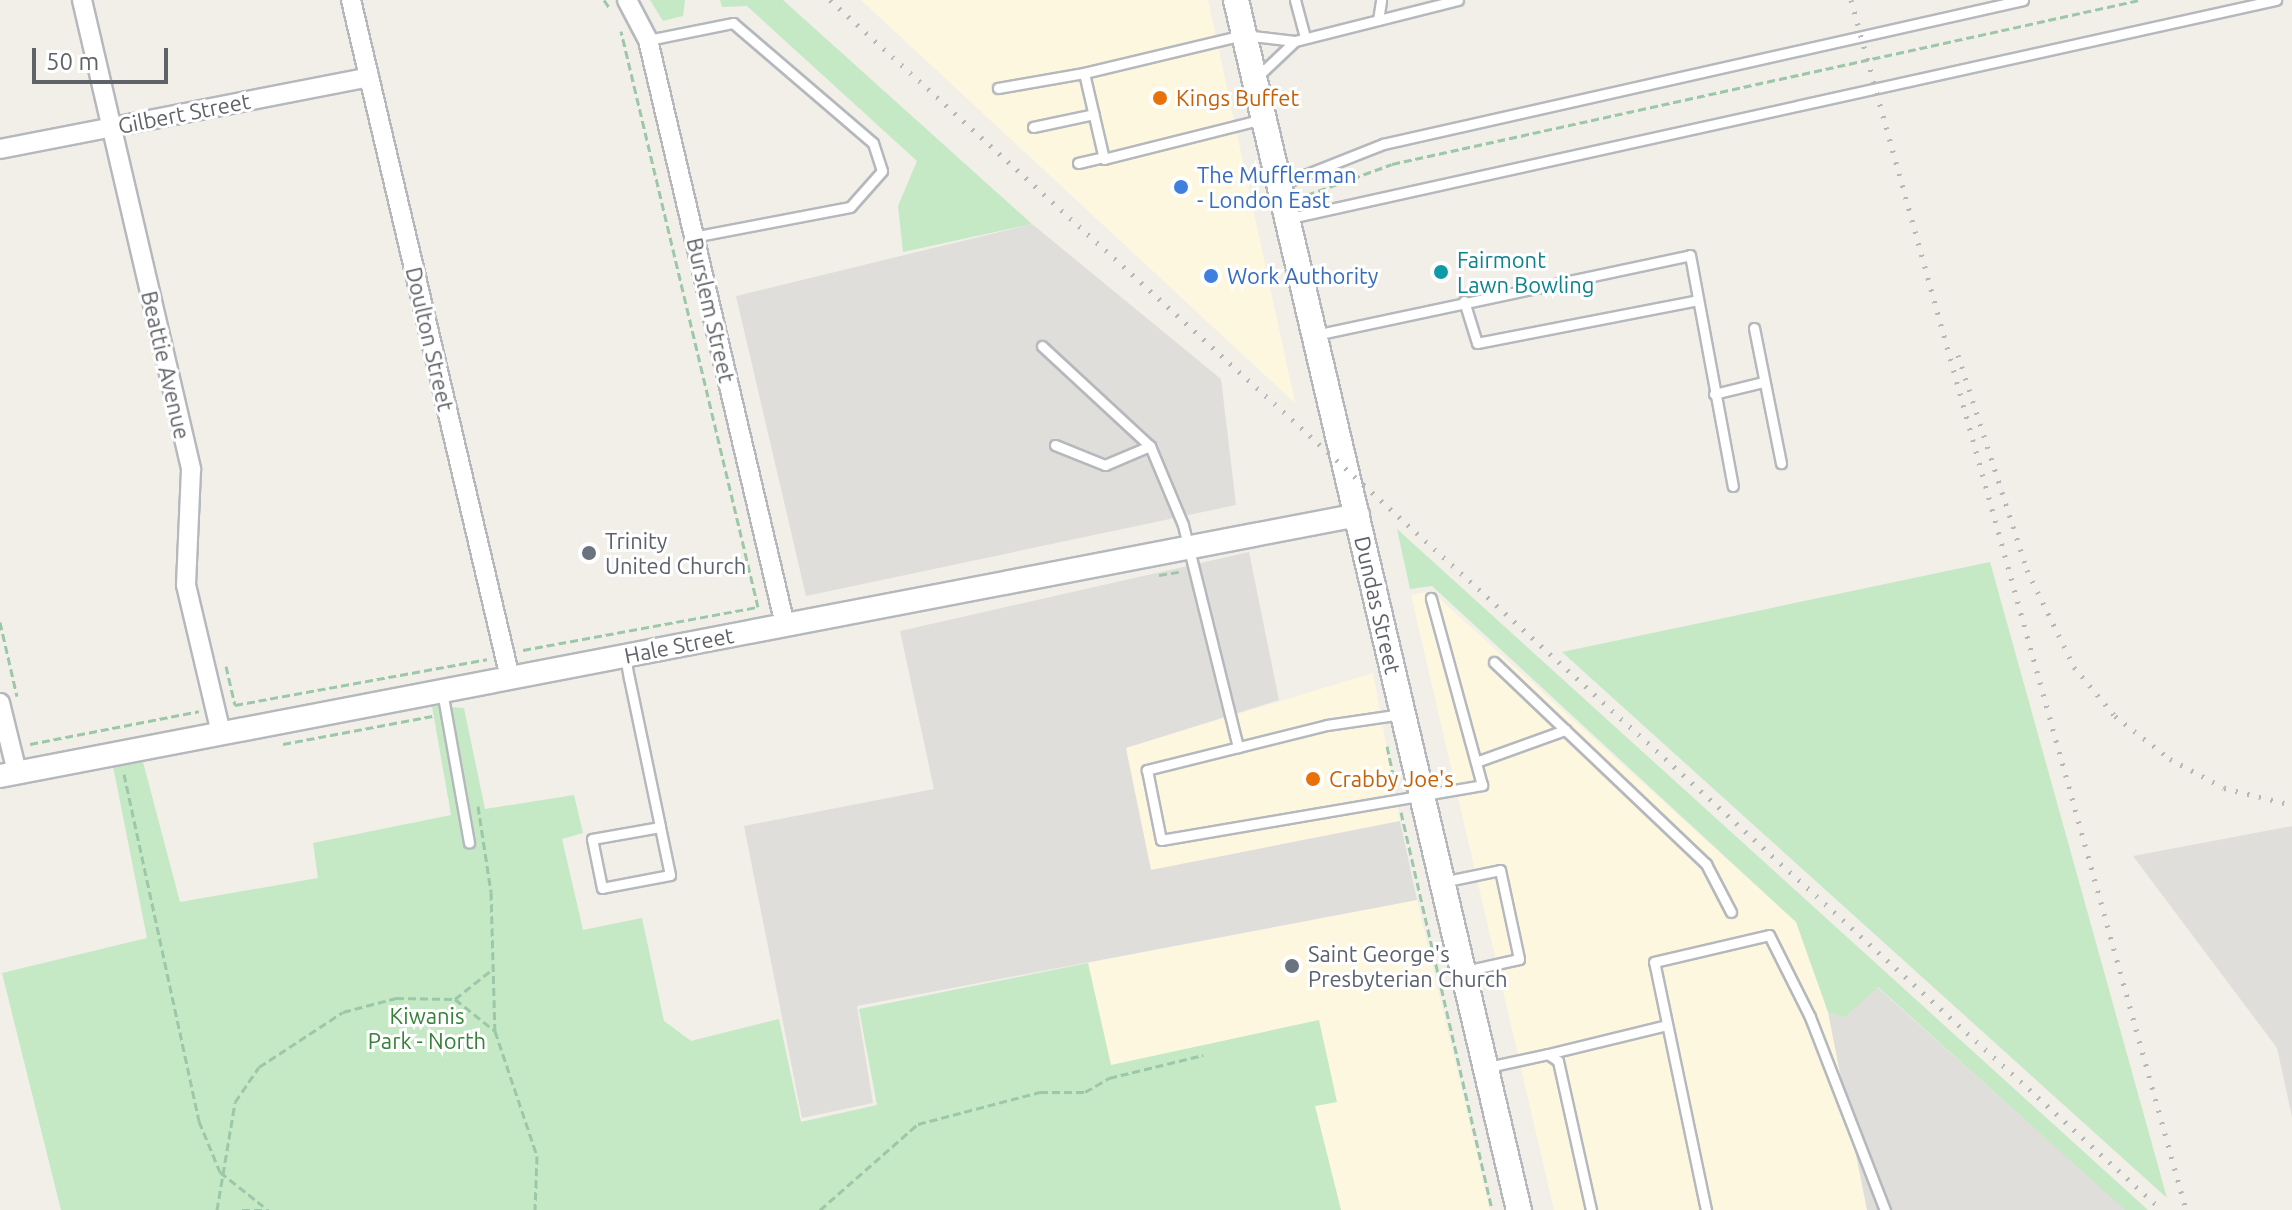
<!DOCTYPE html>
<html>
<head>
<meta charset="utf-8">
<style>
	body { margin:0 }
	#map { position:relative; width:2292px; height:1210px; overflow:hidden; background:#f1efe8; font-family:Ubuntu,sans-serif }
	div>[style] { position:absolute }
	[style*='--x'] { left:calc(var(--x)*1px); top:calc(var(--y)*1px); width:calc(var(--w)*1px); rotate:calc(var(--a)*1deg) }
	.commercial>* { inset:0; background:#fef7e0 }
	.industrial>* { inset:0; background:#e0deda }
	.green>* { inset:0; background:#c5e8c5 }
	.path>* { height:3px; margin-top:-1.5px; transform-origin:0; background:repeating-linear-gradient(90deg,#9cc7a9 0 8px,transparent 0 12px) }
	.roads { filter:drop-shadow(2px 0 #b5b8bc) drop-shadow(-2px 0 #b5b8bc) drop-shadow(0 2px #b5b8bc) drop-shadow(0 -2px #b5b8bc) }
	.service>* { height:9px; margin:-4.5px; padding:0 4.5px; transform-origin:4.5px; border-radius:4.5px; background:#fff }
	.minor>* { height:18px; margin:-9px; padding:0 9px; transform-origin:9px; border-radius:9px; background:#fff }
	.tertiary>* { height:22px; margin:-11px; padding:0 11px; transform-origin:11px; border-radius:11px; background:#fff }
	.secondary>* { height:24px; margin:-12px; padding:0 12px; transform-origin:12px; border-radius:12px; background:#fff }
	.rail>* { height:5px; margin-top:-2.5px; transform-origin:0; background:repeating-linear-gradient(90deg,#b6b7b8 0 2px,transparent 0 12px) }
	.dots>* { width:22px; height:22px; translate:-50% -50%; box-sizing:border-box; border:4px solid #fff; border-radius:50% }
	span { translate:-50% -50%; white-space:nowrap; text-align:center; line-height:1.15; -webkit-text-stroke:6px #fff; paint-order:stroke }
	.food-label { font-size:22px; color:#c56008 }
	.left { translate:0 -50%; text-align:left }
	.street-label { font-size:22px; color:#5f6368 }
	.shop-label { font-size:22px; color:#366cbe }
	.culture-label { font-size:22px; color:#0d838f }
	.worship-label { font-size:22px; color:#5b616d }
	.park-label { font-size:22px; color:#348238 }
	.scale { position:absolute; left:32px; top:48px; width:136px; height:36px; box-sizing:border-box; border:4px solid #5f6368; border-top:0; padding-left:10px; font-size:24px; line-height:28px; white-space:nowrap; color:#5f6368; -webkit-text-stroke:6px #fff; paint-order:stroke }
</style>
</head>
<body>
<div id="map">
	<div class="commercial">
		<div style="clip-path:polygon(861px 0,1208px 0,1295px 403px)"></div>
		<div style="clip-path:polygon(1431px 591px,1796px 922px,1828px 1012px,1867px 1210px,1554px 1210px,1411px 595px)"></div>
		<div style="clip-path:polygon(1373px 673px,1400px 821px,1151px 870px,1125px 748px)"></div>
		<div style="clip-path:polygon(1417px 900px,1490px 1210px,1341px 1210px,1315px 1106px,1336px 1102px,1110px 1065px,1088px 963px)"></div>
	</div>
	<div class="industrial">
		<div style="clip-path:polygon(1032px 224px,1221px 379px,1236px 505px,806px 596px,736px 296px)"></div>
		<div style="clip-path:polygon(1249px 552px,1279px 700px,1126px 748px,1151px 870px,1400px 821px,1417px 900px,857px 1006px,873px 1103px,802px 1118px,744px 826px,934px 789px,900px 631px)"></div>
		<div style="clip-path:polygon(2292px 826px,2292px 1117px,2277px 1048px,2133px 856px)"></div>
		<div style="clip-path:polygon(1877px 987px,2125px 1209px,2125px 1210px,1867px 1210px,1828px 1012px,1844px 1018px)"></div>
	</div>
	<div class="green">
		<div style="clip-path:polygon(650px 0,685px 0,683px 16px,663px 21px)"></div>
		<div style="clip-path:polygon(720px 0,783px 0,1032px 224px,903px 252px,898px 206px,917px 161px,747px 6px,722px 7px)"></div>
		<div style="clip-path:polygon(1397px 529px,2148px 1210px,2125px 1210px,1878px 987px,1844px 1018px,1828px 1012px,1796px 922px,1432px 586px,1410px 589px)"></div>
		<div style="clip-path:polygon(1990px 562px,2167px 1198px,1562px 652px)"></div>
		<div style="clip-path:polygon(432px 706px,464px 708px,485px 809px,574px 795px,583px 833px,562px 839px,583px 930px,642px 918px,664px 1021px,691px 1041px,779px 1019px,801px 1122px,877px 1105px,859px 1009px,1088px 963px,1111px 1065px,1319px 1020px,1337px 1102px,1315px 1106px,1341px 1210px,61px 1210px,2px 973px,147px 938px,113px 766px,143px 762px,180px 902px,318px 878px,313px 843px,451px 815px)"></div>
	</div>
	<div class="path">
		<div style="--x:604;--y:0;--w:12;--a:55"></div>
		<div style="--x:1307;--y:195;--w:90;--a:-20"></div>
		<div style="--x:1392;--y:164;--w:766;--a:-12.37"></div>
		<div style="--x:1159;--y:575;--w:20;--a:-9"></div>
		<div style="--x:0;--y:622;--w:76;--a:77.1"></div>
		<div style="--x:523;--y:650;--w:239;--a:-10.4"></div>
		<div style="--x:758;--y:607;--w:592;--a:-103.38"></div>
		<div style="--x:226;--y:666;--w:40;--a:77"></div>
		<div style="--x:235;--y:705;--w:256;--a:-10.3"></div>
		<div style="--x:30;--y:744;--w:172;--a:-11"></div>
		<div style="--x:283;--y:744;--w:152;--a:-10.6"></div>
		<div style="--x:1387;--y:746;--w:40;--a:78"></div>
		<div style="--x:124;--y:774;--w:355;--a:77.8"></div>
		<div style="--x:199;--y:1121;--w:55;--a:67.6"></div>
		<div style="--x:220;--y:1172;--w:55;--a:38.3"></div>
		<div style="--x:478;--y:806;--w:87;--a:81.4"></div>
		<div style="--x:491;--y:892;--w:139;--a:88.4"></div>
		<div style="--x:495;--y:1031;--w:132;--a:71.4"></div>
		<div style="--x:537;--y:1156;--w:54;--a:92.1"></div>
		<div style="--x:1401;--y:812;--w:408;--a:77.1"></div>
		<div style="--x:455;--y:999;--w:51;--a:38.7"></div>
		<div style="--x:217;--y:1210;--w:109;--a:-80.5"></div>
		<div style="--x:235;--y:1102;--w:42;--a:-55.6"></div>
		<div style="--x:259;--y:1067;--w:100;--a:-33.2"></div>
		<div style="--x:343;--y:1012;--w:55;--a:-14.8"></div>
		<div style="--x:396;--y:998;--w:59;--a:1"></div>
		<div style="--x:455;--y:999;--w:50;--a:-38.5"></div>
		<div style="--x:242;--y:1210;--w:27;--a:0"></div>
		<div style="--x:820;--y:1210;--w:130;--a:-41.3"></div>
		<div style="--x:918;--y:1124;--w:126;--a:-14.7"></div>
		<div style="--x:1040;--y:1092;--w:45;--a:0"></div>
		<div style="--x:1085;--y:1092;--w:28;--a:-30"></div>
		<div style="--x:1109;--y:1078;--w:97;--a:-13.7"></div>
	</div>
	<div class="roads">
		<div class="service">
			<div style="--x:1295;--y:0;--w:39;--a:75"></div>
			<div style="--x:1378;--y:20;--w:20;--a:-81"></div>
			<div style="--x:648;--y:40;--w:87;--a:-11.3"></div>
			<div style="--x:733;--y:23;--w:184;--a:40.6"></div>
			<div style="--x:873;--y:143;--w:29;--a:72"></div>
			<div style="--x:882;--y:171;--w:48;--a:131.6"></div>
			<div style="--x:850;--y:207;--w:160;--a:169.2"></div>
			<div style="--x:1257;--y:77;--w:52;--a:-43.5"></div>
			<div style="--x:998;--y:88;--w:87;--a:-9.9"></div>
			<div style="--x:1263;--y:119;--w:164;--a:165.9"></div>
			<div style="--x:1104;--y:159;--w:88;--a:-103.1"></div>
			<div style="--x:1084;--y:73;--w:164;--a:-13.4"></div>
			<div style="--x:1244;--y:35;--w:51;--a:6.7"></div>
			<div style="--x:1295;--y:41;--w:168;--a:-14.1"></div>
			<div style="--x:1033;--y:127;--w:62;--a:-12"></div>
			<div style="--x:1078;--y:163;--w:26;--a:-13"></div>
			<div style="--x:1282;--y:184;--w:109;--a:-21.6"></div>
			<div style="--x:1383;--y:144;--w:656;--a:-12.68"></div>
			<div style="--x:1290;--y:218;--w:1010;--a:-12.47"></div>
			<div style="--x:1464;--y:301;--w:44;--a:72.8"></div>
			<div style="--x:1477;--y:343;--w:225;--a:-11"></div>
			<div style="--x:1754;--y:328;--w:138;--a:78.7"></div>
			<div style="--x:1315;--y:335;--w:383;--a:-12"></div>
			<div style="--x:1690;--y:255;--w:235;--a:79.5"></div>
			<div style="--x:1042;--y:346;--w:147;--a:42.8"></div>
			<div style="--x:1150;--y:446;--w:86;--a:67.3"></div>
			<div style="--x:1183;--y:525;--w:229;--a:76.1"></div>
			<div style="--x:1714;--y:394;--w:50;--a:-13.8"></div>
			<div style="--x:1055;--y:445;--w:54;--a:21.8"></div>
			<div style="--x:1105;--y:465;--w:49;--a:-22.9"></div>
			<div style="--x:625;--y:656;--w:22;--a:80"></div>
			<div style="--x:629;--y:678;--w:152;--a:78.2"></div>
			<div style="--x:660;--y:827;--w:49;--a:78.2"></div>
			<div style="--x:670;--y:875;--w:69;--a:169.2"></div>
			<div style="--x:602;--y:888;--w:50;--a:-101.5"></div>
			<div style="--x:592;--y:839;--w:69;--a:-10"></div>
			<div style="--x:1494;--y:662;--w:293;--a:43.6"></div>
			<div style="--x:1706;--y:864;--w:54;--a:62.5"></div>
			<div style="--x:442;--y:691;--w:154;--a:79.9"></div>
			<div style="--x:1402;--y:714;--w:76;--a:171.7"></div>
			<div style="--x:1327;--y:725;--w:186;--a:166"></div>
			<div style="--x:1147;--y:770;--w:71;--a:78.7"></div>
			<div style="--x:1161;--y:840;--w:326;--a:-9.7"></div>
			<div style="--x:1482;--y:785;--w:194;--a:-105.3"></div>
			<div style="--x:1476;--y:762;--w:95;--a:-19.8"></div>
			<div style="--x:1442;--y:882;--w:59;--a:-11.7"></div>
			<div style="--x:1500;--y:870;--w:91;--a:77.9"></div>
			<div style="--x:1519;--y:959;--w:55;--a:167.5"></div>
			<div style="--x:1548;--y:1054;--w:122;--a:-13.7"></div>
			<div style="--x:1488;--y:1067;--w:61;--a:-12.2"></div>
			<div style="--x:1548;--y:1054;--w:12;--a:35"></div>
			<div style="--x:1558;--y:1061;--w:153;--a:77.5"></div>
			<div style="--x:1706;--y:1210;--w:253;--a:-101.8"></div>
			<div style="--x:1654;--y:962;--w:118;--a:-13.2"></div>
			<div style="--x:1769;--y:935;--w:92;--a:63.4"></div>
			<div style="--x:1810;--y:1017;--w:207;--a:68.8"></div>
		</div>
		<div class="minor">
			<div style="--x:82;--y:0;--w:482;--a:76.9"></div>
			<div style="--x:191;--y:470;--w:115;--a:92.5"></div>
			<div style="--x:186;--y:585;--w:152;--a:76.7"></div>
			<div style="--x:351;--y:0;--w:696;--a:76.8"></div>
			<div style="--x:627;--y:0;--w:45;--a:62.3"></div>
			<div style="--x:648;--y:40;--w:601;--a:76.82"></div>
			<div style="--x:0;--y:149;--w:376;--a:-11"></div>
			<div style="--x:0;--y:703;--w:71;--a:76.2"></div>
		</div>
		<div class="tertiary">
			<div style="--x:0;--y:776;--w:1383;--a:-10.88"></div>
		</div>
		<div class="secondary">
			<div style="--x:1236;--y:0;--w:1243;--a:76.84"></div>
		</div>
	</div>
	<div class="rail">
		<div style="--x:830;--y:0;--w:1800;--a:42.25"></div>
		<div style="--x:1851;--y:0;--w:1256;--a:74.52"></div>
		<div style="--x:1958;--y:355;--w:226;--a:72.2"></div>
		<div style="--x:2027;--y:570;--w:108;--a:64.1"></div>
		<div style="--x:2074;--y:667;--w:64;--a:50.1"></div>
		<div style="--x:2115;--y:716;--w:70;--a:38"></div>
		<div style="--x:2170;--y:759;--w:61;--a:28.2"></div>
		<div style="--x:2224;--y:788;--w:70;--a:14"></div>
	</div>
	<div class="dots">
		<div style="left:1160px;top:98px;background:#e8710a"></div>
		<div style="left:1181px;top:187px;background:#3f7fe0"></div>
		<div style="left:1441px;top:272px;background:#0f9aa8"></div>
		<div style="left:1211px;top:276px;background:#3f7fe0"></div>
		<div style="left:589px;top:553px;background:#6b7280"></div>
		<div style="left:1313px;top:779px;background:#e8710a"></div>
		<div style="left:1292px;top:966px;background:#6b7280"></div>
	</div>
	<div class="food-label">
		<span class="left" style="left:1176px;top:98px">Kings Buffet</span>
		<span class="left" style="left:1329px;top:779px">Crabby Joe's</span>
	</div>
	<div class="street-label">
		<span style="left:184px;top:113px;rotate:-11deg">Gilbert Street</span>
		<span style="left:711px;top:310px;rotate:77deg">Burslem Street</span>
		<span style="left:430px;top:339px;rotate:77deg">Doulton Street</span>
		<span style="left:166px;top:365px;rotate:77deg">Beattie Avenue</span>
		<span style="left:1378px;top:605px;rotate:77deg">Dundas Street</span>
		<span style="left:679px;top:645px;rotate:-11deg">Hale Street</span>
	</div>
	<div class="shop-label">
		<span class="left" style="left:1197px;top:187px">The Mufflerman<br>- London East</span>
		<span class="left" style="left:1227px;top:276px">Work Authority</span>
	</div>
	<div class="culture-label">
		<span class="left" style="left:1457px;top:272px">Fairmont<br>Lawn Bowling</span>
	</div>
	<div class="worship-label">
		<span class="left" style="left:605px;top:553px">Trinity<br>United Church</span>
		<span class="left" style="left:1308px;top:966px">Saint George's<br>Presbyterian Church</span>
	</div>
	<div class="park-label">
		<span style="left:427px;top:1028px">Kiwanis<br>Park - North</span>
	</div>
	<div class="scale">50 m</div>
</div>
</body>
</html>
